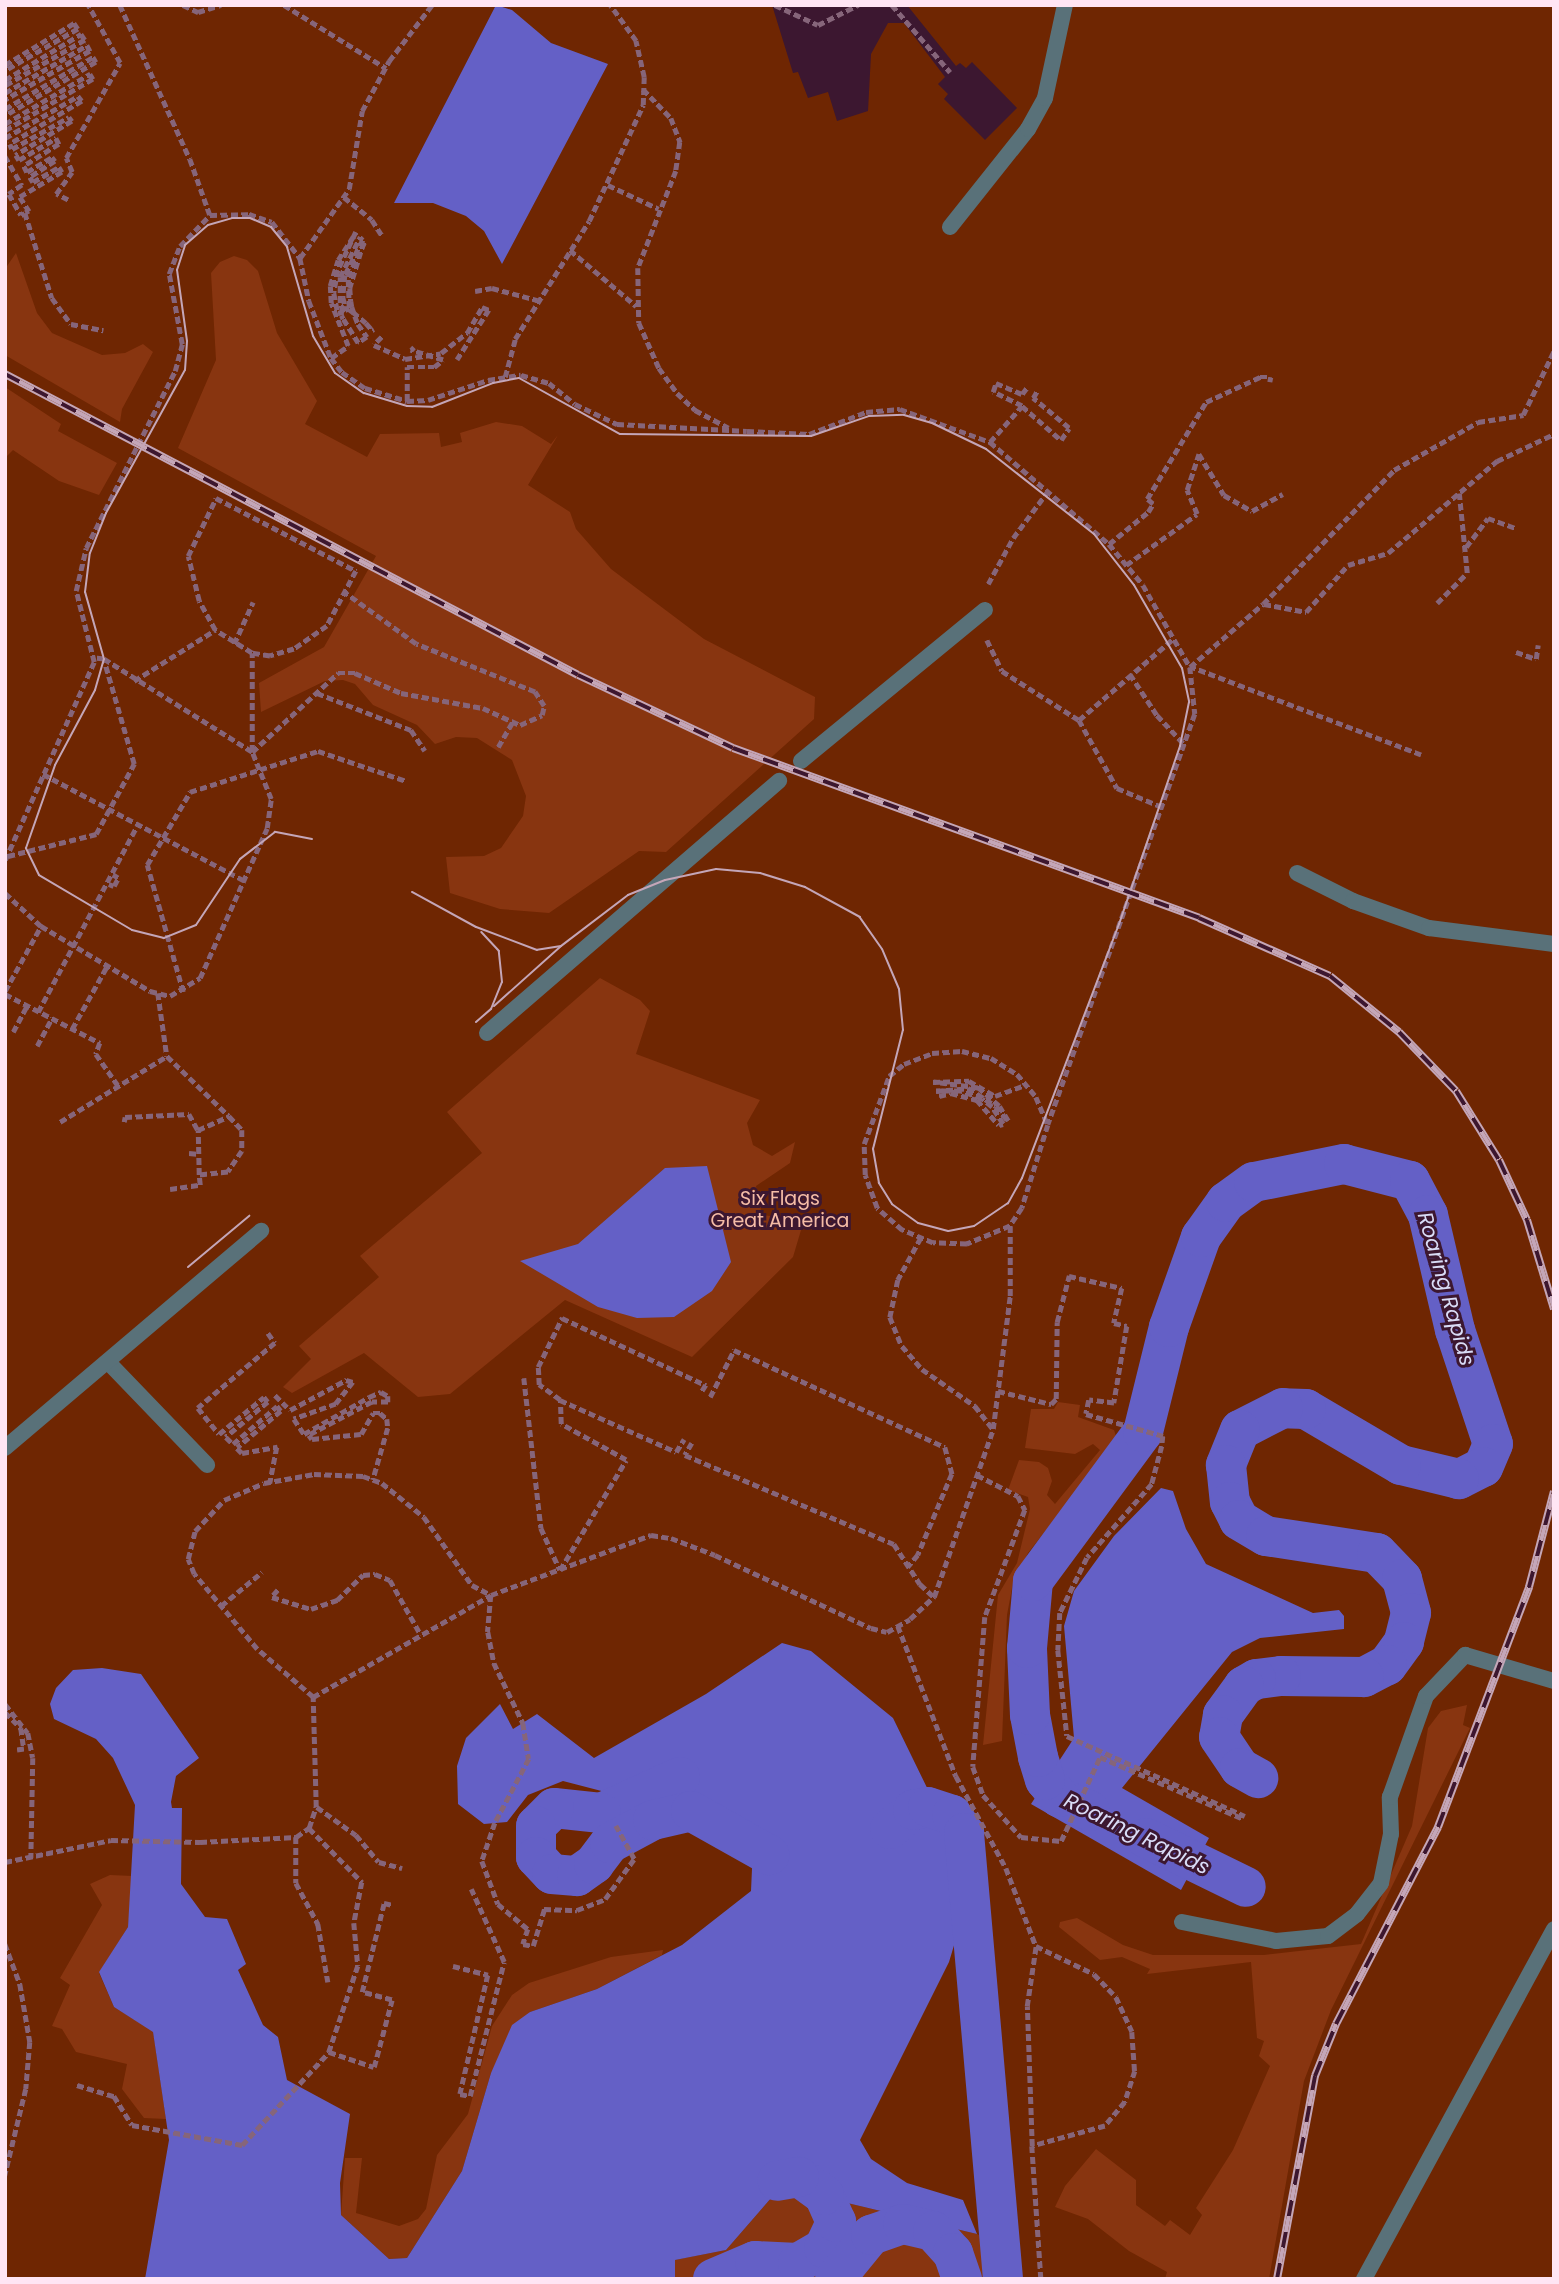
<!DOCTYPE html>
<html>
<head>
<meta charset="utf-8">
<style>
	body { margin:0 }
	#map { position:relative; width:1559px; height:2284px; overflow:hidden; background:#3c1730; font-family:Poppins,sans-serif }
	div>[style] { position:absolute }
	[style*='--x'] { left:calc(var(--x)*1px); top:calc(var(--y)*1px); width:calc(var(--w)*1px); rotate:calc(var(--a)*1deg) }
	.green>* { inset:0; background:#6f2602 }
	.forest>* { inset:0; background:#883510 }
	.water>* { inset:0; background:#6460c6 }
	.canal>* { height:40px; margin:-20px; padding:0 20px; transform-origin:20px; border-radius:20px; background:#6460c6 }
	.path>* { height:4.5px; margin-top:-2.25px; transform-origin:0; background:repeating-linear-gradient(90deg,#86657a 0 7px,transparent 0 10.5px) }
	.lane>* { height:16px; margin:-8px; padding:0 8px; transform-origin:8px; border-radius:8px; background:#597179 }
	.tram>* { height:2px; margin:-1px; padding:0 1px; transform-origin:1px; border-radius:1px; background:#c4a6b8 }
	.rail>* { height:8px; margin-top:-4px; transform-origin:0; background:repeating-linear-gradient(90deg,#3c1730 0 16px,#c4a6b8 0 32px); box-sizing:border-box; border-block:2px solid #c4a6b8 }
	span { translate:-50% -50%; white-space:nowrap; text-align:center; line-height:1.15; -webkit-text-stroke:6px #3c1730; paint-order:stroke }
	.park-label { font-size:19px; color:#f5bca6 }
	.water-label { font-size:21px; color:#d9dcf7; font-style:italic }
	.frame { position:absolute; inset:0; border:7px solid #ffe5f4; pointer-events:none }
</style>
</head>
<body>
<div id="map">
	<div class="green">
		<div style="clip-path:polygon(5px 5px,772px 5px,793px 73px,798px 72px,808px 98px,828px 92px,837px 121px,868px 111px,871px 54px,888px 23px,904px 23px,945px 77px,938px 84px,948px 94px,944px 99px,985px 140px,1017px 108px,972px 62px,966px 68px,960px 63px,956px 66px,907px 5px,1554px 5px,1554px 2279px,5px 2279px)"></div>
	</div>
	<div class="forest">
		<div style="clip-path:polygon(16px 253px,37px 313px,52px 333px,102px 355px,125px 353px,143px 344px,153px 352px,122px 409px,120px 422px,5px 355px,5px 269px)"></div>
		<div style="clip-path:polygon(234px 256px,247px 260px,258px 271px,277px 333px,317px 401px,305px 424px,367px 457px,380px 434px,439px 433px,441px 447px,462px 442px,460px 433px,496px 422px,522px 426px,551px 444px,558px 435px,528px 485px,570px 512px,576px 529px,611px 569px,704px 639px,815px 697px,814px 719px,666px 852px,639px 851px,549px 913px,500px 909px,450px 893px,446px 857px,484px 856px,501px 848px,523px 816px,526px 796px,512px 760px,477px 738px,456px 737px,435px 744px,417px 725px,373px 705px,355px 684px,343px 680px,325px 681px,261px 712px,259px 683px,324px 647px,376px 556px,178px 448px,216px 360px,211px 273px,220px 262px)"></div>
		<div style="clip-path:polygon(5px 387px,61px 424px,58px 431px,117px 463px,99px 495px,59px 481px,13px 450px,5px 458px)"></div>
		<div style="clip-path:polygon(600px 978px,640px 1000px,650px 1011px,636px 1054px,760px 1100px,747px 1123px,753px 1145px,772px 1156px,795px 1142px,790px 1163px,756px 1186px,762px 1215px,804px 1220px,793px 1257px,692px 1357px,565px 1300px,450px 1394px,418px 1397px,364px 1353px,292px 1393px,283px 1387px,311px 1359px,299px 1346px,379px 1277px,360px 1256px,482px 1153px,447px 1112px)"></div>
		<div style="clip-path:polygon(1058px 1402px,1080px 1405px,1078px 1417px,1114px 1430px,1117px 1439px,1028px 1553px,1013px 1583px,1007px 1615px,1002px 1741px,983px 1745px,998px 1595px,1017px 1563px,1030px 1509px,1028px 1497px,1008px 1490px,1019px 1460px,1039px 1462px,1048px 1468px,1052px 1481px,1047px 1495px,1055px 1504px,1100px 1450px,1093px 1444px,1075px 1454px,1025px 1448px,1031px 1409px,1054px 1409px)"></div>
		<div style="clip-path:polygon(1467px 1705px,1463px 1725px,1470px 1728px,1331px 2010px,1304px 2081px,1269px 2279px,1165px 2279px,1167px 2272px,1129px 2251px,1088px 2219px,1055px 2207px,1065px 2186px,1096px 2149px,1136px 2180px,1136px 2205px,1165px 2226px,1170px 2220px,1190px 2235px,1202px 2215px,1196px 2208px,1233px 2150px,1270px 2066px,1259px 2056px,1264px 2041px,1257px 2038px,1251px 1962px,1147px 1974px,1150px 1969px,1122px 1957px,1100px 1960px,1059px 1927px,1060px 1922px,1077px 1918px,1123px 1945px,1153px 1955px,1264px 1955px,1361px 1944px,1412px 1826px,1428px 1728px,1441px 1711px)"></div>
		<div style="clip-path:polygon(110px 1875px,133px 1876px,133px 1884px,128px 1927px,99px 1973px,114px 2007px,153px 2031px,166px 2119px,144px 2118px,122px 2089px,127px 2064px,76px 2052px,62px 2029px,52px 2026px,70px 1985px,60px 1978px,102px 1905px,90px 1884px)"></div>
		<div style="clip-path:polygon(663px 1950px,662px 1955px,597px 1989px,530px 2012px,491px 2073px,462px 2171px,407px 2258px,389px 2259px,341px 2215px,345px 2158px,362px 2158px,356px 2213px,399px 2226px,418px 2219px,426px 2209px,437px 2155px,468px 2114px,492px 2026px,512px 1995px,529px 1983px,611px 1957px)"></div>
		<div style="clip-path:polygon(793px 2190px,977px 2234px,987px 2239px,993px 2279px,675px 2279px,674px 2260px,726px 2250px,772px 2197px)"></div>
	</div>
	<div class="water">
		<div style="clip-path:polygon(496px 5px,512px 10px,551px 43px,608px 64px,502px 264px,484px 231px,466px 216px,433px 203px,394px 203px)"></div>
		<div style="clip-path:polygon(707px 1166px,731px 1262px,712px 1291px,674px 1317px,637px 1318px,598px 1307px,520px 1261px,578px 1244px,665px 1168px)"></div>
		<div style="clip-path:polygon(1161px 1488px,1173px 1491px,1186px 1529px,1206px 1564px,1313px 1613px,1339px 1610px,1344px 1616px,1344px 1629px,1260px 1638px,1232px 1652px,1122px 1788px,1209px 1838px,1181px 1890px,1031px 1804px,1074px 1738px,1064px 1626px,1074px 1591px,1114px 1536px)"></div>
		<div style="clip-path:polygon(782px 1643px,811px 1651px,893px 1718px,973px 1882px,949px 1962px,860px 2140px,871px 2159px,907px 2183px,963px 2200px,977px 2234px,793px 2190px,772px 2197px,726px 2250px,675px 2260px,675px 2279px,145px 2279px,169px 2140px,153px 2032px,114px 2007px,99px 1972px,128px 1927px,135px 1805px,113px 1758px,96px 1739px,54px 1719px,50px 1704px,56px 1688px,73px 1670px,102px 1668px,141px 1674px,199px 1758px,176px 1776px,171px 1802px,172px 1808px,182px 1808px,181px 1884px,205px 1917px,227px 1919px,246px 1964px,238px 1970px,263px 2025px,278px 2037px,287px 2080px,350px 2114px,340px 2183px,341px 2215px,389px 2259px,407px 2258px,462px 2171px,491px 2073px,512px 2025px,530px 2012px,597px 1989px,682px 1945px,751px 1891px,753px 1846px,720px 1805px,663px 1807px,563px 1781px,528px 1795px,507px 1822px,484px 1824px,458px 1804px,457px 1766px,466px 1738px,500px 1704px,513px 1729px,537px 1714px,594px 1758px,706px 1694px)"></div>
	</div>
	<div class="canal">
		<div style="--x:680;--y:1777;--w:87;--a:155.5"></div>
		<div style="--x:601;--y:1813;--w:47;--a:-173.9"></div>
		<div style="--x:554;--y:1808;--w:25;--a:135"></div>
		<div style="--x:536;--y:1826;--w:31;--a:90"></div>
		<div style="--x:536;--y:1857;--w:23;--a:47"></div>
		<div style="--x:552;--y:1874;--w:25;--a:5"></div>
		<div style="--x:577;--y:1876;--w:21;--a:-35"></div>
		<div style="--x:594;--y:1864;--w:26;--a:-53"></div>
		<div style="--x:610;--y:1843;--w:49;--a:-28.1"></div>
		<div style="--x:653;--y:1820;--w:39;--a:-13"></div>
		<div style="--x:691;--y:1811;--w:90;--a:29.4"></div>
		<div style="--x:1090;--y:1811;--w:34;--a:-156"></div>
		<div style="--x:1059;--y:1797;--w:22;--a:-129"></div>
		<div style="--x:1045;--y:1780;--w:24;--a:-107"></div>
		<div style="--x:1038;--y:1757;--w:43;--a:-100.8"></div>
		<div style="--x:1030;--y:1715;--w:67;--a:-92.6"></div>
		<div style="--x:1027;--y:1648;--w:67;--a:-84.9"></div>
		<div style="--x:1033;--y:1581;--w:185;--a:-53.6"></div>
		<div style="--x:1143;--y:1432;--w:108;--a:-76.1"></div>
		<div style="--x:1169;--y:1327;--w:96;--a:-70.4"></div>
		<div style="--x:1201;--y:1237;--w:43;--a:-54.5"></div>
		<div style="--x:1226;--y:1202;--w:34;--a:-36"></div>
		<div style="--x:1254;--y:1182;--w:92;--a:-11.3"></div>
		<div style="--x:1344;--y:1164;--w:68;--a:14.4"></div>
		<div style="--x:1410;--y:1181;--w:38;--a:62"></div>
		<div style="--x:1428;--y:1215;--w:118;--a:76.8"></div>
		<div style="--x:1455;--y:1330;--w:120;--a:71.6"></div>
		<div style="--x:1493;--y:1444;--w:25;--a:113"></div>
		<div style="--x:1483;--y:1467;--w:27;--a:153"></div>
		<div style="--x:1459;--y:1479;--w:60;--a:-166.4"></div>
		<div style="--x:1401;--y:1465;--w:110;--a:-149.5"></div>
		<div style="--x:1306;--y:1409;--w:23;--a:-178"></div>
		<div style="--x:1283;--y:1408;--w:48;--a:152.9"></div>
		<div style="--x:1240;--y:1430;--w:38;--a:112"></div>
		<div style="--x:1226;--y:1465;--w:37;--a:84"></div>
		<div style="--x:1230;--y:1502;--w:20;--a:63"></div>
		<div style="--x:1239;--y:1520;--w:31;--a:31"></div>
		<div style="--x:1266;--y:1536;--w:112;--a:8.7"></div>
		<div style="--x:1377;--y:1553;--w:36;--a:46"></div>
		<div style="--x:1402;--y:1579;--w:35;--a:75"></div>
		<div style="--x:1411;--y:1613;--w:30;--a:104"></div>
		<div style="--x:1404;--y:1642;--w:29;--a:126"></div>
		<div style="--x:1387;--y:1665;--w:26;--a:152"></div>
		<div style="--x:1364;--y:1677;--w:83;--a:-179.3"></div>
		<div style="--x:1281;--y:1676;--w:25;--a:173"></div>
		<div style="--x:1256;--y:1679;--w:14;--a:150"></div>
		<div style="--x:1244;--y:1686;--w:36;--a:126"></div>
		<div style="--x:1223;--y:1715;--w:22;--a:100"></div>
		<div style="--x:1219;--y:1737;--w:37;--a:56"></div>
		<div style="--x:1240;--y:1768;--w:21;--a:29"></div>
		<div style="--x:890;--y:1829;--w:30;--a:-40"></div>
		<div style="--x:913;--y:1810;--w:15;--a:-11"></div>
		<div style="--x:928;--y:1807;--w:25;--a:18"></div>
		<div style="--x:952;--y:1815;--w:22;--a:56"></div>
		<div style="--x:964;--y:1833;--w:448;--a:85"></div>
		<div style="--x:1146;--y:1838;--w:111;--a:26.1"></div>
		<div style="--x:713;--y:2279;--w:46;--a:-23.2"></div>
		<div style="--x:755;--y:2261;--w:43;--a:2.7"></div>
		<div style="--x:798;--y:2263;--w:30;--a:-30"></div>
		<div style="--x:824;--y:2248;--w:29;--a:-65"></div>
		<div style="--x:836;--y:2222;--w:30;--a:-114"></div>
		<div style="--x:824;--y:2195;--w:31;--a:-144"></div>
		<div style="--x:799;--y:2177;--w:22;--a:170"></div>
		<div style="--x:835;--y:2279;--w:57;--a:-50.7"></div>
		<div style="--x:871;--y:2235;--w:34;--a:-19"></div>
		<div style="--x:903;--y:2224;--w:31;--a:13"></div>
		<div style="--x:933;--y:2231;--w:30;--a:48"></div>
		<div style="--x:953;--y:2253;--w:28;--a:71"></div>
	</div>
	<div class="path">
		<div style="--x:120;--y:5;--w:169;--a:65.6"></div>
		<div style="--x:190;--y:159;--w:59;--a:70.3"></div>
		<div style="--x:183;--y:5;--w:17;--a:25"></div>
		<div style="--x:198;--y:12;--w:24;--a:-17"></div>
		<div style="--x:284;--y:5;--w:120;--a:31.7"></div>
		<div style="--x:775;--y:5;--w:47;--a:24.9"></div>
		<div style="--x:818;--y:25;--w:45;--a:-26.6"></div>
		<div style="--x:892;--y:5;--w:89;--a:49.1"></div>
		<div style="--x:5;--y:65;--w:81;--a:-31.3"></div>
		<div style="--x:74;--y:23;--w:7;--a:56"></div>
		<div style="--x:78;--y:29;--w:84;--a:150.1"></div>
		<div style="--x:5;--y:80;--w:89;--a:-31.2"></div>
		<div style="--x:81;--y:34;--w:7;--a:56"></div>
		<div style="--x:85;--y:40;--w:92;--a:150.1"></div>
		<div style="--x:643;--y:89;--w:40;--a:46"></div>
		<div style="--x:671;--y:118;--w:26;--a:69"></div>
		<div style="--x:680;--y:142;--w:29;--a:98"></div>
		<div style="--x:676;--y:171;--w:104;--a:111.4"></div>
		<div style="--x:638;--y:268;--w:55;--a:89"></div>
		<div style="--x:639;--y:323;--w:49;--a:66"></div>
		<div style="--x:659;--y:368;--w:31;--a:54"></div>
		<div style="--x:677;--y:393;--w:25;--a:43"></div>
		<div style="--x:695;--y:410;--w:38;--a:28"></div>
		<div style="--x:5;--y:93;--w:95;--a:-30.3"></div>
		<div style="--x:87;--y:45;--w:7;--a:63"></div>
		<div style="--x:90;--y:51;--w:98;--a:150"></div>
		<div style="--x:5;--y:109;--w:102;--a:-30.6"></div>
		<div style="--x:93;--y:57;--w:6;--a:59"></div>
		<div style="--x:96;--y:62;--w:106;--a:149.3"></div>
		<div style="--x:5;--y:124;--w:99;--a:-30.5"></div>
		<div style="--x:90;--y:74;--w:6;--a:59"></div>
		<div style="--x:93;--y:79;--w:102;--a:149.4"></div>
		<div style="--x:5;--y:138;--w:84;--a:-29.9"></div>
		<div style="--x:78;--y:96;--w:6;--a:51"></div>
		<div style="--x:82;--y:101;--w:84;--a:149.2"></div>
		<div style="--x:10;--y:144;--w:5;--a:68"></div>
		<div style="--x:12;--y:149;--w:65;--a:-29.3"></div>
		<div style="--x:69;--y:117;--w:5;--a:53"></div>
		<div style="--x:72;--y:121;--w:66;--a:148.7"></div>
		<div style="--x:16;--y:155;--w:6;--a:59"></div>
		<div style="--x:19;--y:160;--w:43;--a:-30.7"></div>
		<div style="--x:56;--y:138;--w:7;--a:63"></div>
		<div style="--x:59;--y:144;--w:41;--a:147.8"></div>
		<div style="--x:24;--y:166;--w:7;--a:63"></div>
		<div style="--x:27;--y:172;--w:29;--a:-31"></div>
		<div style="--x:52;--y:157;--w:5;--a:53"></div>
		<div style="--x:55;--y:161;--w:30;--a:147"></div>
		<div style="--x:30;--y:177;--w:6;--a:59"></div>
		<div style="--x:33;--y:182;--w:30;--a:-30"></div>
		<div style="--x:59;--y:167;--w:6;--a:59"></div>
		<div style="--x:62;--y:172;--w:49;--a:149.2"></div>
		<div style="--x:20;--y:197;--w:17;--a:57"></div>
		<div style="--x:29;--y:211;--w:4;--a:153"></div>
		<div style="--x:25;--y:213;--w:89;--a:72.4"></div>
		<div style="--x:52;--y:298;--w:32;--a:54"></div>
		<div style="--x:71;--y:324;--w:33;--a:11"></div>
		<div style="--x:5;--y:156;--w:34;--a:60"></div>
		<div style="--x:22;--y:185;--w:16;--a:145"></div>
		<div style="--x:9;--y:194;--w:24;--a:60"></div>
		<div style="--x:21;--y:215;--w:4;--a:-27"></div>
		<div style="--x:608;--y:185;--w:56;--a:25.2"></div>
		<div style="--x:344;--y:197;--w:36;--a:39"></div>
		<div style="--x:372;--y:220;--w:20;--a:57"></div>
		<div style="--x:68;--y:200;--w:13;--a:-153"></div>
		<div style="--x:56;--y:194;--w:27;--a:-54"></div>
		<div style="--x:72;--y:172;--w:15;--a:-113"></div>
		<div style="--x:66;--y:158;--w:109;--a:-60.4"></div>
		<div style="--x:120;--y:63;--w:66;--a:-118.9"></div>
		<div style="--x:570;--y:250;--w:87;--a:40.3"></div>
		<div style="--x:300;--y:258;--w:44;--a:78.2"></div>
		<div style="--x:309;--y:301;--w:61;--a:68.9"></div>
		<div style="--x:331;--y:358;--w:18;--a:52"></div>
		<div style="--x:342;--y:372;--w:28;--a:35"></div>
		<div style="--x:365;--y:388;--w:44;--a:17.2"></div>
		<div style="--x:407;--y:401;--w:21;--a:-3"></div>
		<div style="--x:428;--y:400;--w:63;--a:-18.4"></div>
		<div style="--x:488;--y:380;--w:33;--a:-9"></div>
		<div style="--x:521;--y:375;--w:29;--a:16"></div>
		<div style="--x:549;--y:383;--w:33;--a:39"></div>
		<div style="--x:575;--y:404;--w:47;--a:25.5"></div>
		<div style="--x:617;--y:424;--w:130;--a:3.1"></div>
		<div style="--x:747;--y:431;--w:62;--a:2.8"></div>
		<div style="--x:809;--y:434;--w:61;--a:-21.1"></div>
		<div style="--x:866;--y:412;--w:34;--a:-5"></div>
		<div style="--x:900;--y:409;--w:96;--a:20.1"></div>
		<div style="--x:990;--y:442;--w:157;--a:40.6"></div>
		<div style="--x:1109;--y:544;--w:53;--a:50.3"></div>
		<div style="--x:1143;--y:585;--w:95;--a:60.2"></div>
		<div style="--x:1190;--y:667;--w:47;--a:83.9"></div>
		<div style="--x:1195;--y:714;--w:436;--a:109.7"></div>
		<div style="--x:475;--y:291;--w:17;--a:-10"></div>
		<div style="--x:492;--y:288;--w:47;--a:14.9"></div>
		<div style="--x:382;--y:337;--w:11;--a:135"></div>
		<div style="--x:374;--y:345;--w:34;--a:24"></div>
		<div style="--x:405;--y:359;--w:36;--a:-9"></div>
		<div style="--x:441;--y:353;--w:33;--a:-38"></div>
		<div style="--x:467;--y:333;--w:30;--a:-60"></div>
		<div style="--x:482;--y:307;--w:8;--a:23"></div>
		<div style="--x:489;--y:310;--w:59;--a:122.6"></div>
		<div style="--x:331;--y:358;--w:21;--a:-35"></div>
		<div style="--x:348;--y:346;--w:46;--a:-111.6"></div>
		<div style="--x:331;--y:303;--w:17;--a:-93"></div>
		<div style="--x:330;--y:286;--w:27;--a:-73"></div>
		<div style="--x:338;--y:260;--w:33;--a:-57"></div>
		<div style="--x:356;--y:232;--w:42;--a:115.3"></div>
		<div style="--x:338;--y:270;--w:23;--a:100"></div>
		<div style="--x:334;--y:293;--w:20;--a:79"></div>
		<div style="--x:338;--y:313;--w:5;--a:-11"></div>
		<div style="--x:343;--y:312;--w:9;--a:-108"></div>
		<div style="--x:340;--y:303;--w:26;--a:-90"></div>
		<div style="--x:340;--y:277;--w:45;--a:-63.4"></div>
		<div style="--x:360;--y:237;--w:4;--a:45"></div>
		<div style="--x:363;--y:240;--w:39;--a:117"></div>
		<div style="--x:345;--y:275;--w:22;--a:95"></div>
		<div style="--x:343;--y:297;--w:9;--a:77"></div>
		<div style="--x:345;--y:306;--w:4;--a:90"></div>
		<div style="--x:345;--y:310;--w:4;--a:-27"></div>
		<div style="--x:349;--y:308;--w:31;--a:-92"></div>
		<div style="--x:348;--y:277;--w:38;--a:-65"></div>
		<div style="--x:364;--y:242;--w:48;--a:106.9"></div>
		<div style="--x:350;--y:288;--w:13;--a:86"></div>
		<div style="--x:351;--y:301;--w:6;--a:81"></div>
		<div style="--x:352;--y:307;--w:9;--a:72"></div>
		<div style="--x:355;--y:316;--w:9;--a:69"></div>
		<div style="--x:358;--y:324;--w:16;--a:55"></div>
		<div style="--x:367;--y:337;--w:11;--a:146"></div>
		<div style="--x:358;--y:343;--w:28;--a:-122"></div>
		<div style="--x:343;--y:319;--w:4;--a:-117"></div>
		<div style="--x:341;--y:315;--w:3;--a:-90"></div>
		<div style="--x:341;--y:312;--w:4;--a:-56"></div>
		<div style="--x:343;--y:309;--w:3;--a:-18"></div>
		<div style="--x:346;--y:308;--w:3;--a:18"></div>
		<div style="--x:349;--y:309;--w:5;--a:37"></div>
		<div style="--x:353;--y:312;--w:17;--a:40"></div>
		<div style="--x:366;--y:323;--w:9;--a:49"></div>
		<div style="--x:372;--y:330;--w:2;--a:-27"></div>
		<div style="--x:505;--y:377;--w:39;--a:-75"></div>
		<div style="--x:515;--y:339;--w:139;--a:-57.9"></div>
		<div style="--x:589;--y:221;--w:128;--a:-65"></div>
		<div style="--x:643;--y:105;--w:28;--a:-88"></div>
		<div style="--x:644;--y:77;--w:37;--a:-103"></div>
		<div style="--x:636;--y:41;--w:44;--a:-125.8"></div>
		<div style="--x:407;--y:401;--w:34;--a:-90"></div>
		<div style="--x:407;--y:367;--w:27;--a:0"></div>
		<div style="--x:434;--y:367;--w:11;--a:-38"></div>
		<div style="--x:443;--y:360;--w:34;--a:-163"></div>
		<div style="--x:411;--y:350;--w:4;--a:-45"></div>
		<div style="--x:1022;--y:406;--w:32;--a:-154"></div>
		<div style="--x:993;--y:392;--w:9;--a:-72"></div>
		<div style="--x:996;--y:383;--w:28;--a:23"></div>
		<div style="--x:1022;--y:394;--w:10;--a:-53"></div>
		<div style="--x:990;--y:442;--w:48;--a:-48.4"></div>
		<div style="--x:1022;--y:406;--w:52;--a:41.1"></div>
		<div style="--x:1061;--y:440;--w:14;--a:-56"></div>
		<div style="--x:1069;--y:428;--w:47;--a:-140.2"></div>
		<div style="--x:1033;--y:398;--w:8;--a:-60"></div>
		<div style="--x:1109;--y:544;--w:50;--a:-39.4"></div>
		<div style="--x:1148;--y:512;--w:9;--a:-58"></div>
		<div style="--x:1153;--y:504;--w:8;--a:-140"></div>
		<div style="--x:1147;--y:499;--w:114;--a:-58.7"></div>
		<div style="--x:1206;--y:402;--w:60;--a:-24.8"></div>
		<div style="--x:1260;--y:377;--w:11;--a:0"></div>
		<div style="--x:1271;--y:377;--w:5;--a:101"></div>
		<div style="--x:1466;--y:547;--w:36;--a:-53"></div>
		<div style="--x:1488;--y:518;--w:30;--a:20"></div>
		<div style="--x:1126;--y:565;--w:87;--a:-35.7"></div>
		<div style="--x:1197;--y:514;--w:26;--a:-113"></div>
		<div style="--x:1187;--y:490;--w:38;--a:-72"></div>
		<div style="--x:1199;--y:454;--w:48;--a:58.6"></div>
		<div style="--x:1224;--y:495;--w:32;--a:30"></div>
		<div style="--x:1252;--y:511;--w:35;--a:-29"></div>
		<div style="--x:988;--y:584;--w:52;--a:-61.5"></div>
		<div style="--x:1013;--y:538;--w:59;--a:-53.3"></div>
		<div style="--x:1437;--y:603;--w:42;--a:-45"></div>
		<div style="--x:1467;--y:573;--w:80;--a:-95.7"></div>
		<div style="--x:1264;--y:604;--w:43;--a:10.8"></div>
		<div style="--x:1306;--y:612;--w:63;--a:-48.2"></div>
		<div style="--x:1348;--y:565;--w:42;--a:-16.7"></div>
		<div style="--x:1388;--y:553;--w:143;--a:-40.2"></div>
		<div style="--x:1497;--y:461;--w:63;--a:-25.3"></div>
		<div style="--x:987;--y:640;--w:34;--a:64"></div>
		<div style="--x:1002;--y:671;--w:91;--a:32.5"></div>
		<div style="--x:1079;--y:720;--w:78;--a:60.8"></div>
		<div style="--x:1117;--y:788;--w:49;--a:22.9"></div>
		<div style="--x:234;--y:644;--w:46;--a:-65.7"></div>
		<div style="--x:1516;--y:652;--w:21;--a:19"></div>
		<div style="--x:1536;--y:659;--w:14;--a:-82"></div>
		<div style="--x:1130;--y:674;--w:49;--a:56.6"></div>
		<div style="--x:1157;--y:715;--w:41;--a:47"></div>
		<div style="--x:134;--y:681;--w:96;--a:-32.2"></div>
		<div style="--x:215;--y:630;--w:33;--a:-119"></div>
		<div style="--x:199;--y:601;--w:46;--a:-103.7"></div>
		<div style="--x:188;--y:556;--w:64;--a:-64.2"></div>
		<div style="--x:216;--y:498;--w:158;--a:27.5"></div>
		<div style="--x:356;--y:571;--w:62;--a:117.8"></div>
		<div style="--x:327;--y:626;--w:40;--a:145.1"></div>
		<div style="--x:294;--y:649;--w:25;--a:164"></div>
		<div style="--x:270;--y:656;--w:18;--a:-171"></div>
		<div style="--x:252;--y:653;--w:44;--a:-148.1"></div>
		<div style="--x:317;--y:693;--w:101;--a:21.5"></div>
		<div style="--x:411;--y:730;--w:25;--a:56"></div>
		<div style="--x:1079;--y:720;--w:125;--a:-40.8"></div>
		<div style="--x:498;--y:747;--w:30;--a:-60"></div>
		<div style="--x:252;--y:752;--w:117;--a:-42.6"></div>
		<div style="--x:338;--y:673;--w:17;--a:0"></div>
		<div style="--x:355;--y:673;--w:50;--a:23.5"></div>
		<div style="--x:401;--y:693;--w:83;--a:10.4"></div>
		<div style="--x:483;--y:708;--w:41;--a:24.7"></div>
		<div style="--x:520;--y:725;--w:24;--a:-24"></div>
		<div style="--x:542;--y:715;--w:9;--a:-77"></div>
		<div style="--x:544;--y:706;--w:17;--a:-123"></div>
		<div style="--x:535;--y:692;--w:128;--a:-158"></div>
		<div style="--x:416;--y:644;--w:87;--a:-144.3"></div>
		<div style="--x:252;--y:752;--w:99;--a:-90"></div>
		<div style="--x:1421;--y:755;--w:247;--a:-159.1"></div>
		<div style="--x:1190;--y:667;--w:96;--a:-40.8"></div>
		<div style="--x:1263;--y:604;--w:187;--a:-45.6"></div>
		<div style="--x:1394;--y:470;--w:97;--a:-29.7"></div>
		<div style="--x:1478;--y:422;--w:46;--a:-8.8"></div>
		<div style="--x:1523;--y:415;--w:71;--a:-64.2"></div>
		<div style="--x:43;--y:774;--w:229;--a:27.9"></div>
		<div style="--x:8;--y:856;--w:91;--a:-14"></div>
		<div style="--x:96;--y:834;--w:80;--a:-61.5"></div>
		<div style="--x:134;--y:764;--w:107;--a:-106.2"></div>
		<div style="--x:5;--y:860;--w:217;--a:-65.8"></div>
		<div style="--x:94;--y:662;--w:73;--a:-104.2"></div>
		<div style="--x:76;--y:591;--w:44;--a:-76.9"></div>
		<div style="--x:86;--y:548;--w:198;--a:-63.3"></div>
		<div style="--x:175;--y:371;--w:28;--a:-75"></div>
		<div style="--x:182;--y:344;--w:71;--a:-100.5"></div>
		<div style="--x:169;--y:274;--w:30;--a:-69"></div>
		<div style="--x:180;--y:246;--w:43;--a:-45.9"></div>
		<div style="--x:210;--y:215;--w:39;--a:-1"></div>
		<div style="--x:249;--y:214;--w:24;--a:19"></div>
		<div style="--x:272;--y:222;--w:46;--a:52.1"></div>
		<div style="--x:300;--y:258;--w:85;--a:-54.6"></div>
		<div style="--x:349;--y:189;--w:79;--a:-80.5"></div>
		<div style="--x:362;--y:111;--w:57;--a:-61.6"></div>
		<div style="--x:389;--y:61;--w:71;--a:-52.5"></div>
		<div style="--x:109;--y:884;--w:5;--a:22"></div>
		<div style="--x:114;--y:886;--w:9;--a:-63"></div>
		<div style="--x:118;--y:878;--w:6;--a:-149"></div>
		<div style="--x:5;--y:893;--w:49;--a:42.5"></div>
		<div style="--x:41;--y:926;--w:127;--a:30.8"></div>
		<div style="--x:150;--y:991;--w:21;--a:14"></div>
		<div style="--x:170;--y:996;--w:35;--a:-31"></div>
		<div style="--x:200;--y:978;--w:164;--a:-65.9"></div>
		<div style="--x:267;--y:828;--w:29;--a:-82"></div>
		<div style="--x:271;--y:799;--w:51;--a:-112"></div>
		<div style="--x:252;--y:752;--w:175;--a:-147.9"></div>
		<div style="--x:104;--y:659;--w:9;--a:-174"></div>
		<div style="--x:5;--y:991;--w:74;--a:-61"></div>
		<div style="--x:183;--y:992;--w:132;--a:-105.8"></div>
		<div style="--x:147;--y:865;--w:85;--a:-59.5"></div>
		<div style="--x:190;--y:792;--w:134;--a:-17.8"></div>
		<div style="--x:318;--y:751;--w:93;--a:18.8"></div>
		<div style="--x:158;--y:993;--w:64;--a:81.9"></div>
		<div style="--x:167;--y:1056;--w:86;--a:44.1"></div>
		<div style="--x:229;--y:1116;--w:19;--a:47"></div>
		<div style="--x:242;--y:1130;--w:21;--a:90"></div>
		<div style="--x:242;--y:1151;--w:25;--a:124"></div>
		<div style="--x:228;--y:1172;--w:29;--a:174"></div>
		<div style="--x:199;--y:1175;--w:45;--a:-91.3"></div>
		<div style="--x:198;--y:1130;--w:34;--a:-24"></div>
		<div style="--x:5;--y:994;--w:107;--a:27.3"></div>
		<div style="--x:100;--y:1043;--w:12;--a:110"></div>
		<div style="--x:96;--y:1054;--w:38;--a:55"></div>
		<div style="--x:38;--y:1012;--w:213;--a:-62"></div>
		<div style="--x:72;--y:1029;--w:72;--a:-60.9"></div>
		<div style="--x:13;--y:1032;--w:30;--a:-62"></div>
		<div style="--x:37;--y:1046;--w:32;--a:-62"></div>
		<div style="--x:962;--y:1051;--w:30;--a:14"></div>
		<div style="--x:991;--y:1058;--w:31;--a:32"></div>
		<div style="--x:1017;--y:1074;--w:30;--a:50"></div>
		<div style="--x:1036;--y:1097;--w:30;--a:67"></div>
		<div style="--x:1048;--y:1125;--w:87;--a:107.4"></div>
		<div style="--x:1022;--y:1208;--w:22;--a:124"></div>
		<div style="--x:1010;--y:1226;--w:47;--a:157.3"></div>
		<div style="--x:967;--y:1244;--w:34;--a:-178"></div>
		<div style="--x:933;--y:1243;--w:34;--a:-157"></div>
		<div style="--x:902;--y:1230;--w:33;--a:-139"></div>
		<div style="--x:877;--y:1208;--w:35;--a:-110"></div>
		<div style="--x:865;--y:1175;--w:31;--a:-92"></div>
		<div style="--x:864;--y:1144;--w:72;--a:-69.8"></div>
		<div style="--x:889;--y:1076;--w:19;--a:-39"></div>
		<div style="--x:904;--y:1064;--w:30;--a:-21"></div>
		<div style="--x:932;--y:1053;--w:30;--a:-4"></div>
		<div style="--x:939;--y:1096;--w:12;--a:-14"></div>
		<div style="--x:951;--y:1093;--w:27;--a:15"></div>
		<div style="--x:977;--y:1100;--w:33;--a:49"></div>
		<div style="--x:999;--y:1125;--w:4;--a:-14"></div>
		<div style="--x:1003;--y:1124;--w:20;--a:-123"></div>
		<div style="--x:992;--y:1107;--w:13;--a:-141"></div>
		<div style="--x:982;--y:1099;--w:22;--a:-159"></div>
		<div style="--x:961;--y:1091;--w:25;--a:180"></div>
		<div style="--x:936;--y:1091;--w:32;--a:-5"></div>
		<div style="--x:968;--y:1088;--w:33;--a:33"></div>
		<div style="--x:996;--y:1106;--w:19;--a:51"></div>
		<div style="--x:1008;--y:1121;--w:17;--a:-121"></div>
		<div style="--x:999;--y:1106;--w:28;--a:-139"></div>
		<div style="--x:978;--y:1088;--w:45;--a:-172.4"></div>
		<div style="--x:933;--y:1082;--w:36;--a:-2"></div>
		<div style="--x:969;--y:1081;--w:30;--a:30"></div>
		<div style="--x:995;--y:1096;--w:33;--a:-20"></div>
		<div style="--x:60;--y:1122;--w:126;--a:-31.7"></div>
		<div style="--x:124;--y:1122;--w:5;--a:-79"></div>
		<div style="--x:125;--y:1117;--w:64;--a:-2.7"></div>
		<div style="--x:189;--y:1114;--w:18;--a:61"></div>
		<div style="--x:189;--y:1153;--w:10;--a:6"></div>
		<div style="--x:170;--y:1189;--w:30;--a:-8"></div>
		<div style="--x:200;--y:1185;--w:10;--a:-96"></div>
		<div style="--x:921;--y:1238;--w:48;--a:118.7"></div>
		<div style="--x:898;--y:1280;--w:38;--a:102"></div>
		<div style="--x:890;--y:1317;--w:31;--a:68"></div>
		<div style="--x:902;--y:1346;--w:30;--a:49"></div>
		<div style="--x:922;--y:1369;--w:65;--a:34.9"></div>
		<div style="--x:975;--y:1406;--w:29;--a:52"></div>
		<div style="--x:268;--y:1333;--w:12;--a:55"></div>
		<div style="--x:275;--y:1343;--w:101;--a:139.8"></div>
		<div style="--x:198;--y:1408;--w:33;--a:51"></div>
		<div style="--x:219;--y:1434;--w:58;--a:-39.4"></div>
		<div style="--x:264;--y:1397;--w:6;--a:51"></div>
		<div style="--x:268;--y:1402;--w:55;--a:140.2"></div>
		<div style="--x:226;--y:1437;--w:10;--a:45"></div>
		<div style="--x:233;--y:1444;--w:58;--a:-40.8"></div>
		<div style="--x:277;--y:1406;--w:6;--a:51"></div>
		<div style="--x:281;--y:1411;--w:57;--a:139.9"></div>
		<div style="--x:237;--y:1448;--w:7;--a:45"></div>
		<div style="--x:242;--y:1453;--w:36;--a:-10"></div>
		<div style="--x:277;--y:1447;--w:37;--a:101"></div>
		<div style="--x:524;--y:1378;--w:151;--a:83.5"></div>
		<div style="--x:541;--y:1528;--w:46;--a:65.7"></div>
		<div style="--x:998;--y:1391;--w:55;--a:13.8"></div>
		<div style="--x:1051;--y:1404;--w:7;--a:-45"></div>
		<div style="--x:1056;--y:1399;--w:77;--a:-89.3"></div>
		<div style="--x:1057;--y:1322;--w:48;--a:-75.4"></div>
		<div style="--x:1069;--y:1276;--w:54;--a:12.8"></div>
		<div style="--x:1122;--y:1288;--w:36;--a:103"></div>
		<div style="--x:1114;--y:1323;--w:13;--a:13"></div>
		<div style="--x:1127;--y:1326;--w:78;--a:99.6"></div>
		<div style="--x:1114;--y:1403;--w:25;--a:-173"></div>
		<div style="--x:1089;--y:1400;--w:14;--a:102"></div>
		<div style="--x:1086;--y:1414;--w:80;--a:15.9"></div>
		<div style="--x:1163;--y:1436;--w:10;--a:96"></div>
		<div style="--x:1162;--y:1446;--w:39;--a:105"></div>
		<div style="--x:1152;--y:1484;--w:98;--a:131.3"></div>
		<div style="--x:1087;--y:1558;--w:61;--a:116.1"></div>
		<div style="--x:1060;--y:1613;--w:37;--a:93"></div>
		<div style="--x:1058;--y:1650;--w:86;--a:84"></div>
		<div style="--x:1067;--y:1736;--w:195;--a:24.2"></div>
		<div style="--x:275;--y:1395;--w:21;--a:45"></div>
		<div style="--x:290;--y:1410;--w:64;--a:-28.2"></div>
		<div style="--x:346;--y:1380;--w:7;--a:16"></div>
		<div style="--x:353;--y:1382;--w:28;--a:128"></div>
		<div style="--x:336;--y:1404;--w:45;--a:160.3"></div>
		<div style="--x:294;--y:1419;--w:18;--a:56"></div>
		<div style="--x:304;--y:1434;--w:75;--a:-29.6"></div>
		<div style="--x:369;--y:1397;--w:13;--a:-23"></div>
		<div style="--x:381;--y:1392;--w:8;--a:30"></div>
		<div style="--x:388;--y:1396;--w:6;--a:90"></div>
		<div style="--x:388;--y:1402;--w:16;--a:180"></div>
		<div style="--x:372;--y:1402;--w:71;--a:152.4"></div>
		<div style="--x:309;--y:1435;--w:5;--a:53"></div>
		<div style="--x:312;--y:1439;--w:49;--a:-5.8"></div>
		<div style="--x:361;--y:1434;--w:24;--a:-60"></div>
		<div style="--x:373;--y:1413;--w:7;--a:0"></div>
		<div style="--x:380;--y:1413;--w:9;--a:41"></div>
		<div style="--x:387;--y:1419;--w:9;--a:84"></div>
		<div style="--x:388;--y:1428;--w:54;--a:106.1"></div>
		<div style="--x:710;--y:1397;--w:53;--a:-62.9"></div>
		<div style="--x:734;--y:1350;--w:232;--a:24.7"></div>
		<div style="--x:945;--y:1447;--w:28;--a:75"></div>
		<div style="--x:952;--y:1474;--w:88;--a:112.8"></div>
		<div style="--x:918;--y:1555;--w:16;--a:130"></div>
		<div style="--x:560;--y:1400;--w:26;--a:-144"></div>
		<div style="--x:539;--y:1385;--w:18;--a:-93"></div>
		<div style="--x:538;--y:1367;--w:55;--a:-63.9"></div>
		<div style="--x:562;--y:1318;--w:159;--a:25"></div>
		<div style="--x:706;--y:1385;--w:9;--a:122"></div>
		<div style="--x:692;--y:1443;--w:14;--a:120"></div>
		<div style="--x:685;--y:1455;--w:227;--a:23.1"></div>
		<div style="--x:894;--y:1544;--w:48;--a:57"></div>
		<div style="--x:920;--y:1584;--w:19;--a:43"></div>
		<div style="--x:977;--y:1475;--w:46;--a:27.1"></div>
		<div style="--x:1018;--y:1496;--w:16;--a:63"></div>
		<div style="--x:1025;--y:1510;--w:114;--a:110.5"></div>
		<div style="--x:985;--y:1617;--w:150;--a:94.6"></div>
		<div style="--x:973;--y:1767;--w:30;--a:70"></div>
		<div style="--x:983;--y:1795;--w:57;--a:47.9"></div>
		<div style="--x:1021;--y:1837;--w:40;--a:5.7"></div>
		<div style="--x:1061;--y:1841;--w:93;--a:-65.1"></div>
		<div style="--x:1100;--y:1757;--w:157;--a:23.3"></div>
		<div style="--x:560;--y:1570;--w:128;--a:-59"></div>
		<div style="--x:626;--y:1460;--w:74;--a:-151"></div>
		<div style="--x:561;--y:1424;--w:24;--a:-92"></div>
		<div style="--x:560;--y:1400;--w:127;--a:24.1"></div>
		<div style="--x:676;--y:1452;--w:15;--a:-58"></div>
		<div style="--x:278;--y:1590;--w:9;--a:131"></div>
		<div style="--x:272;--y:1597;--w:41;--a:17.1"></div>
		<div style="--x:311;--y:1609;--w:28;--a:-19"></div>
		<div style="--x:337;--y:1600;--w:36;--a:-44"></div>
		<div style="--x:363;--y:1575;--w:12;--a:-5"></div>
		<div style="--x:375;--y:1574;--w:16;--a:22"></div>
		<div style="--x:390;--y:1580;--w:63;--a:60.6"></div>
		<div style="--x:491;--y:1595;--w:37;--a:95"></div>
		<div style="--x:488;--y:1632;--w:32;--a:79"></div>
		<div style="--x:494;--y:1663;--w:67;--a:64.2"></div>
		<div style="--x:523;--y:1723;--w:36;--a:81"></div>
		<div style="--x:529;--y:1759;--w:72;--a:118"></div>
		<div style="--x:495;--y:1823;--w:40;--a:108.9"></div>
		<div style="--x:482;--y:1861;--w:46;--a:69.6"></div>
		<div style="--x:498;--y:1904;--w:39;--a:40"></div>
		<div style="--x:528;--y:1929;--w:16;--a:108"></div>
		<div style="--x:523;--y:1944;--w:10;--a:11"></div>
		<div style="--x:533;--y:1946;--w:39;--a:-73"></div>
		<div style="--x:544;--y:1909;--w:33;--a:2"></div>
		<div style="--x:577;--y:1910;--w:30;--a:-21"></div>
		<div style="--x:605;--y:1899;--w:49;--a:-54.1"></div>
		<div style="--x:634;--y:1859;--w:38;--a:-119"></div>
		<div style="--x:221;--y:1606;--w:53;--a:-39.7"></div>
		<div style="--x:898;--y:1626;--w:161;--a:68.9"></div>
		<div style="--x:956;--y:1776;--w:105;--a:61.5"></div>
		<div style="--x:1006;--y:1868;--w:84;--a:69"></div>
		<div style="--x:1036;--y:1946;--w:64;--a:25.8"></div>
		<div style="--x:1094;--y:1974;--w:32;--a:46"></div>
		<div style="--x:1116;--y:1997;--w:38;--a:65"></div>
		<div style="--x:1132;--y:2032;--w:39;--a:86"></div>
		<div style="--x:1135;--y:2071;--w:33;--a:108"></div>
		<div style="--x:1125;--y:2102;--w:31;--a:130"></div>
		<div style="--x:1105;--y:2126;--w:76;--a:164.7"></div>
		<div style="--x:1032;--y:2146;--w:133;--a:86.1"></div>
		<div style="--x:313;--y:1697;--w:74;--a:-139.4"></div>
		<div style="--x:257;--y:1649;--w:98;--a:-130"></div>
		<div style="--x:194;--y:1574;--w:16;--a:-112"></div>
		<div style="--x:188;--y:1559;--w:29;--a:-76"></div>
		<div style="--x:195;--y:1531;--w:42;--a:-46.9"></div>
		<div style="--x:224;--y:1500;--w:43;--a:-23"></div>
		<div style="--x:264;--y:1483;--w:51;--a:-10.2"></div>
		<div style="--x:314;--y:1474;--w:49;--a:2.3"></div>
		<div style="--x:363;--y:1476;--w:20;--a:20"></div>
		<div style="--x:382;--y:1483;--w:54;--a:39"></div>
		<div style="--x:424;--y:1517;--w:83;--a:54.8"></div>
		<div style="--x:472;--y:1585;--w:21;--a:28"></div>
		<div style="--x:491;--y:1595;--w:171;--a:-20.6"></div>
		<div style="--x:651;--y:1535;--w:20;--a:9"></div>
		<div style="--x:671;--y:1538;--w:47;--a:21.1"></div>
		<div style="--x:715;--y:1555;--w:172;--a:25.1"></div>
		<div style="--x:871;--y:1628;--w:16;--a:14"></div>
		<div style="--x:887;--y:1632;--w:26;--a:-29"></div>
		<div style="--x:910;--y:1619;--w:33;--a:-43"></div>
		<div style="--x:934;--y:1597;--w:178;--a:-70.6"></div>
		<div style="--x:993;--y:1429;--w:134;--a:-82.7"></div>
		<div style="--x:1010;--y:1296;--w:70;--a:-90"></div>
		<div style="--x:313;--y:1697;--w:205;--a:-29.8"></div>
		<div style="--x:5;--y:1704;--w:37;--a:52"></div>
		<div style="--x:28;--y:1733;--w:25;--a:79"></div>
		<div style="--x:33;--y:1758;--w:100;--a:91.1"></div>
		<div style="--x:5;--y:1712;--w:23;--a:45"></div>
		<div style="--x:21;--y:1728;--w:21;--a:82"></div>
		<div style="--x:24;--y:1749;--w:7;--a:172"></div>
		<div style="--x:317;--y:1807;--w:48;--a:35.7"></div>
		<div style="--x:356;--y:1835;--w:35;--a:50"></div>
		<div style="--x:379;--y:1862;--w:24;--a:15"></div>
		<div style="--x:309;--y:1828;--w:76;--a:45.5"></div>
		<div style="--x:362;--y:1882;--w:42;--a:101"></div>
		<div style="--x:354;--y:1923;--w:43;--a:84.7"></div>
		<div style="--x:358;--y:1966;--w:91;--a:108.6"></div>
		<div style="--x:329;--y:2052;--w:47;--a:18.4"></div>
		<div style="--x:374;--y:2067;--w:69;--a:-75"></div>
		<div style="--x:392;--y:2000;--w:31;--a:-165"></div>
		<div style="--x:362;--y:1992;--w:92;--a:-76.1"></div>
		<div style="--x:384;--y:1903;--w:9;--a:13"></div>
		<div style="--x:296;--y:1837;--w:46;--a:90"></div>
		<div style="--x:296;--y:1883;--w:47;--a:61.8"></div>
		<div style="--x:318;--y:1924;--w:59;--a:80.2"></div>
		<div style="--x:5;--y:1862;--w:108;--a:-11.7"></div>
		<div style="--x:111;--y:1840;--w:89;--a:1.3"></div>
		<div style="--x:200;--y:1842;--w:96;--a:-3"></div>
		<div style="--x:296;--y:1837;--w:16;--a:-35"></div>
		<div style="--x:309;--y:1828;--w:22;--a:-72"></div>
		<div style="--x:316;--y:1807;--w:110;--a:-91.6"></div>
		<div style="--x:5;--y:1944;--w:43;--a:69.4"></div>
		<div style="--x:20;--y:1984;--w:59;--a:80.2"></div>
		<div style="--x:30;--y:2042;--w:47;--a:94.9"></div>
		<div style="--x:26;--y:2089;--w:89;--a:103.7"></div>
		<div style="--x:453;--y:1966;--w:36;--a:14"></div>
		<div style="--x:488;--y:1975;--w:122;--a:103.2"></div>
		<div style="--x:460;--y:2094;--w:10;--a:11"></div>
		<div style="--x:470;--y:2096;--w:138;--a:-75.8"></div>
		<div style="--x:504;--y:1962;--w:80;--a:-114.3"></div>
		<div style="--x:77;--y:2085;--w:39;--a:17"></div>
		<div style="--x:114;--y:2096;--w:34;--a:58"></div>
		<div style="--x:132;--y:2125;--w:112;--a:10.3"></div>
		<div style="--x:242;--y:2145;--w:127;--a:-46.9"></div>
		<div style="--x:1032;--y:2146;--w:140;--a:-92"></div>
		<div style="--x:1027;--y:2006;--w:61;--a:-81.5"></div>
	</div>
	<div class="lane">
		<div style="--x:950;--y:227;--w:125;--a:-51.5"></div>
		<div style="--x:1028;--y:129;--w:35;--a:-61"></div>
		<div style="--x:1045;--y:98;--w:95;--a:-77.9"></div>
		<div style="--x:801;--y:761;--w:238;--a:-39.4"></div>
		<div style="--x:1297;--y:873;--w:63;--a:26.6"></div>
		<div style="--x:1353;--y:901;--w:81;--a:19.6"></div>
		<div style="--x:1429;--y:928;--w:126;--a:7.3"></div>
		<div style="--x:487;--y:1033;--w:386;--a:-40.8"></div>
		<div style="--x:108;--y:1362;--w:143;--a:46.1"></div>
		<div style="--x:5;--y:1448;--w:336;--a:-40.3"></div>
		<div style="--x:1182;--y:1922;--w:96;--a:11.4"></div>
		<div style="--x:1276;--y:1941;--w:52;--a:-5.5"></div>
		<div style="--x:1328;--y:1936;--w:36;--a:-37"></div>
		<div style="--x:1357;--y:1914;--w:39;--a:-52"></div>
		<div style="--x:1381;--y:1883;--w:50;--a:-78.5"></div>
		<div style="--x:1391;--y:1834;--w:37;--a:-92"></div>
		<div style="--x:1390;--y:1797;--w:107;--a:-70.4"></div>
		<div style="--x:1426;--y:1696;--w:57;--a:-46.4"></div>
		<div style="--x:1465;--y:1655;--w:93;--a:16.3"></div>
		<div style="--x:1364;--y:2279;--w:398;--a:-61.5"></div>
	</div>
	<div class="tram">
		<div style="--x:312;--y:839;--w:38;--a:-169"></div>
		<div style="--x:275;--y:832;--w:44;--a:142.4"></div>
		<div style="--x:240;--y:859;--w:79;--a:123.7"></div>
		<div style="--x:196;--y:925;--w:35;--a:158"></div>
		<div style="--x:164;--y:938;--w:33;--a:-166"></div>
		<div style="--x:132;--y:930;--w:108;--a:-149.4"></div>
		<div style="--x:39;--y:875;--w:30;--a:-116"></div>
		<div style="--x:26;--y:848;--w:88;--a:-70.7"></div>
		<div style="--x:55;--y:765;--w:85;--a:-61.9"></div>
		<div style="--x:95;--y:690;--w:32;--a:-74"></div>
		<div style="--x:104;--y:659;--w:70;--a:-105.8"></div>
		<div style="--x:85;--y:592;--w:39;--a:-83"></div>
		<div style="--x:90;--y:553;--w:43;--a:-68.2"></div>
		<div style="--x:106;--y:513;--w:163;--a:-61.1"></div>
		<div style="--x:185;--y:370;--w:29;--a:-86"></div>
		<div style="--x:187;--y:341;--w:72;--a:-98"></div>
		<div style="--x:177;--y:270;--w:26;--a:-72"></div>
		<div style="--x:185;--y:245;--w:30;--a:-41"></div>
		<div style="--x:208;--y:225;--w:25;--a:-16"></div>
		<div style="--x:232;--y:218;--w:18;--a:0"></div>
		<div style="--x:250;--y:218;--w:23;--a:23"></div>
		<div style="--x:271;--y:227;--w:26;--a:51"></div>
		<div style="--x:287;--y:247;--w:93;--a:73.7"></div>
		<div style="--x:313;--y:336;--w:43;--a:59.3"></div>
		<div style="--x:335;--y:373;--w:35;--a:35"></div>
		<div style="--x:364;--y:393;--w:45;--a:16.8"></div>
		<div style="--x:407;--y:406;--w:25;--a:2"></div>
		<div style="--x:432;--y:407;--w:66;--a:-21.5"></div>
		<div style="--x:493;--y:383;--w:26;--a:-11"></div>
		<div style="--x:519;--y:378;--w:115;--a:29"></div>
		<div style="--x:620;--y:434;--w:191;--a:0.6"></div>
		<div style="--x:811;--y:436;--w:61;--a:-19"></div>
		<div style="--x:869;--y:416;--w:35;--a:-2"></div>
		<div style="--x:904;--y:415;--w:29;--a:16"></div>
		<div style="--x:932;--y:423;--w:60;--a:25.7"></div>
		<div style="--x:986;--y:449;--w:137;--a:38.2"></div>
		<div style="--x:1094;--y:534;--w:65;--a:51.9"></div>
		<div style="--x:1134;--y:585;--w:96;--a:60"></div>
		<div style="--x:1182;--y:668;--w:35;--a:78"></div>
		<div style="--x:1189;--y:702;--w:45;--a:101.6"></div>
		<div style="--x:1180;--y:746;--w:188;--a:108.9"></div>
		<div style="--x:1119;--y:924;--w:272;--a:110.9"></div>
		<div style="--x:1022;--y:1178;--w:29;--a:119"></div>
		<div style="--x:1008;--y:1203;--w:41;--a:145.9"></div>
		<div style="--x:974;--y:1226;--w:26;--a:169"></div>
		<div style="--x:948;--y:1231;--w:31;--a:-165"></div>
		<div style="--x:918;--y:1223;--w:32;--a:-144"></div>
		<div style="--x:892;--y:1204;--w:25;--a:-122"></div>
		<div style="--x:879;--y:1183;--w:35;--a:-100"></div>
		<div style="--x:873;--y:1149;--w:123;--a:-75.9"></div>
		<div style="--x:903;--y:1030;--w:41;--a:-95.6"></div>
		<div style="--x:899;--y:989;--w:43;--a:-113"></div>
		<div style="--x:882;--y:949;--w:39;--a:-125"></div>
		<div style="--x:860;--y:917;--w:63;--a:-151.4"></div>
		<div style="--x:805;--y:887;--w:47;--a:-162.7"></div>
		<div style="--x:760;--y:873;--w:44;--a:-174.8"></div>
		<div style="--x:716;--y:869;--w:52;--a:167.8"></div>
		<div style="--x:665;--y:880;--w:40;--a:158"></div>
		<div style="--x:628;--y:895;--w:84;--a:142.7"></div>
		<div style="--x:561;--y:946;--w:24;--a:171"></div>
		<div style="--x:537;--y:950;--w:65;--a:-159.3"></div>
		<div style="--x:476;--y:927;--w:73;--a:-151.3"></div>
		<div style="--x:494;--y:1006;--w:90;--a:-41.8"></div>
		<div style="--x:476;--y:1022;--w:20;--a:-41"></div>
		<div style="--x:491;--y:1009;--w:29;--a:-68"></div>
		<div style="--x:502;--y:982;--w:31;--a:-96"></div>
		<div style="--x:499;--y:951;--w:26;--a:-133"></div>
		<div style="--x:188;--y:1267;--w:80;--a:-39.9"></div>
	</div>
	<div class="rail">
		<div style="--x:5;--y:374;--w:647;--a:27.71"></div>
		<div style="--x:578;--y:675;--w:171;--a:25.2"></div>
		<div style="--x:733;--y:748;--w:496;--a:20"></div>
		<div style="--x:1199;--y:918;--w:143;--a:23.9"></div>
		<div style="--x:1330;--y:976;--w:89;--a:39.1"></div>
		<div style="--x:1399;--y:1032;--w:82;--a:46"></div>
		<div style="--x:1456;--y:1091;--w:81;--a:58.1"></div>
		<div style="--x:1499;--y:1160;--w:66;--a:65"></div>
		<div style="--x:1527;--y:1220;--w:93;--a:73.1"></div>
		<div style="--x:1277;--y:2279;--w:207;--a:-79.4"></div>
		<div style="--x:1315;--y:2076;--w:56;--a:-68"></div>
		<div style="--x:1336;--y:2024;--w:222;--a:-62.6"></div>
		<div style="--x:1438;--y:1827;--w:257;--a:-69.2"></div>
		<div style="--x:1529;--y:1587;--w:99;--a:-75.4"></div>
	</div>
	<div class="park-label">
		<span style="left:780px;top:1210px">Six Flags<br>Great America</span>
	</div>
	<div class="water-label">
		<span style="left:1446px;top:1289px;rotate:74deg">Roaring Rapids</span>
		<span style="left:1137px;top:1834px;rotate:26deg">Roaring Rapids</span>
	</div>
	<div class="frame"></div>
</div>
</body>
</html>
